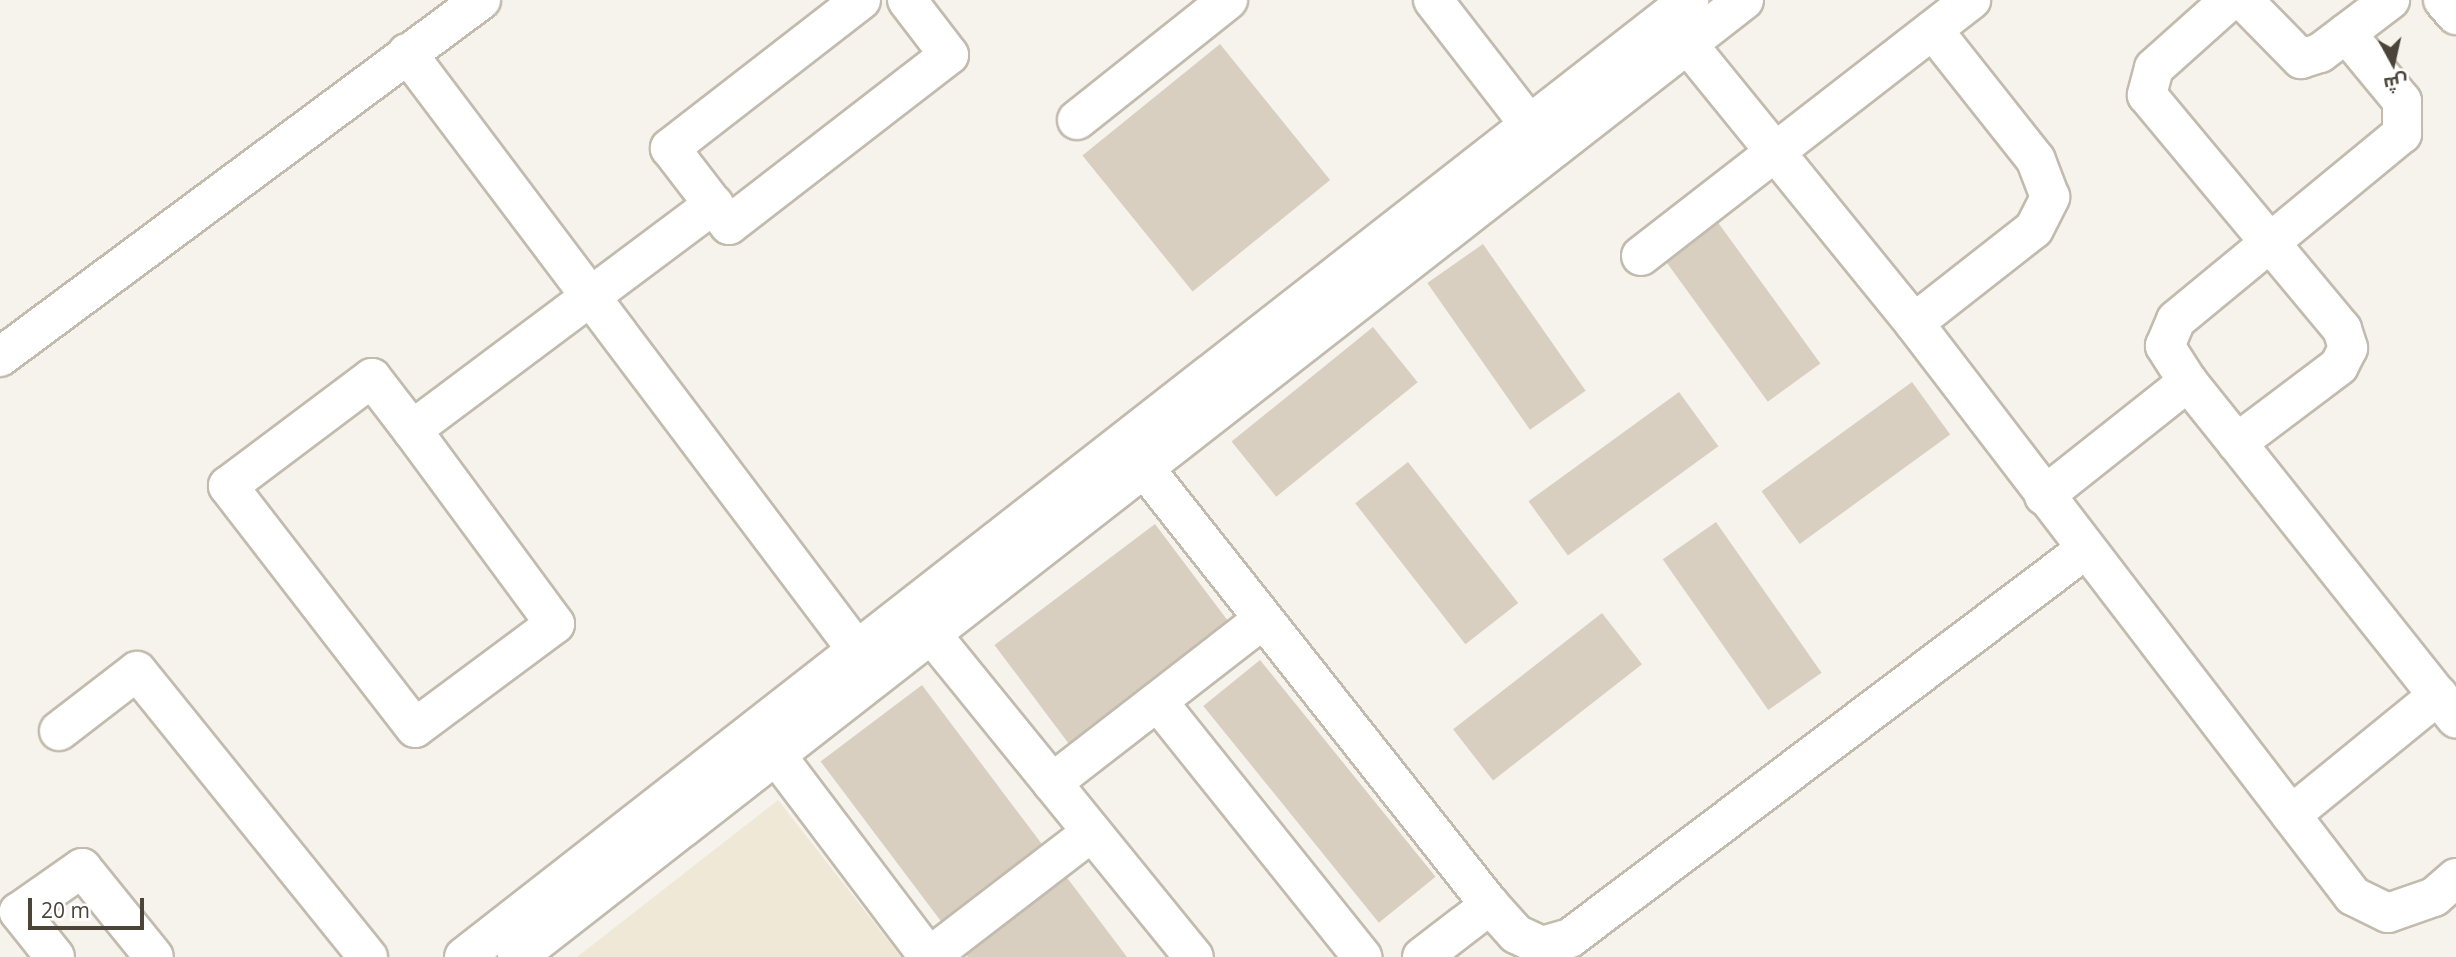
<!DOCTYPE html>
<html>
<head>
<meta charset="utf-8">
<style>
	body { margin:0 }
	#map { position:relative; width:2456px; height:957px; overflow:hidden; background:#f6f3ec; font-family:"Open Sans",Cairo,sans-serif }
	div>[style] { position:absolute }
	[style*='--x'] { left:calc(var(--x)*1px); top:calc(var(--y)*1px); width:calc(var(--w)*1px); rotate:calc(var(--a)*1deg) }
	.education>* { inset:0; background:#efe8d6 }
	.building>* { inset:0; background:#d8cfc1; transform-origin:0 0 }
	.roads { filter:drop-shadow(2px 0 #c2bbae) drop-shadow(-2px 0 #c2bbae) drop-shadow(0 2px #c2bbae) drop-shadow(0 -2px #c2bbae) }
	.minor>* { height:38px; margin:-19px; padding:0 19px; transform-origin:19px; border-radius:19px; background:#fff }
	.tertiary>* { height:38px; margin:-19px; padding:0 19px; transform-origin:19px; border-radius:19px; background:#fff }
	span { translate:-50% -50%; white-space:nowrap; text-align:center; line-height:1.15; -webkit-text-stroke:5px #fff; paint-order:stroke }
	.north { position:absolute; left:2358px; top:28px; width:70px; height:70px; -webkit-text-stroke:5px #fff; paint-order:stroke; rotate:172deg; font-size:19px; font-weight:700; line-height:28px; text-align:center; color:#4b4439 }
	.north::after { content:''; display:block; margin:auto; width:24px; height:32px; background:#4b4439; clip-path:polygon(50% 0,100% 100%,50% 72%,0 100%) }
	.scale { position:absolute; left:28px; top:898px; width:116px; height:32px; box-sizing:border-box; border:4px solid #4b4439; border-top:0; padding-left:9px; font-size:21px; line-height:24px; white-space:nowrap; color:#4b4439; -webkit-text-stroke:5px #fff; paint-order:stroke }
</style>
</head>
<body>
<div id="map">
	<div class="education">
		<div style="clip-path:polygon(778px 800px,901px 957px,577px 957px)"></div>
	</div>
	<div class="building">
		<div style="left:1220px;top:44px;width:175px;height:177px;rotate:51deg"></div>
		<div style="left:1714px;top:217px;width:181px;height:65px;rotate:54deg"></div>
		<div style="left:1483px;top:244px;width:179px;height:68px;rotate:55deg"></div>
		<div style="left:1373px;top:327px;width:71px;height:182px;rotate:51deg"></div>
		<div style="left:1912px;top:382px;width:65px;height:186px;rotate:54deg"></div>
		<div style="left:1679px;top:392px;width:67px;height:186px;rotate:54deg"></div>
		<div style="left:1408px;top:462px;width:179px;height:67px;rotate:52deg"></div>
		<div style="left:1716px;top:522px;width:184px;height:65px;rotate:55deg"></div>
		<div style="left:1155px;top:524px;width:127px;height:201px;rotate:53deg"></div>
		<div style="left:1602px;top:613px;width:65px;height:189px;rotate:52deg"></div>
		<div style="left:1260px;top:660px;width:279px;height:73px;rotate:51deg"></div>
		<div style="left:922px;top:685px;width:201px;height:127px;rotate:53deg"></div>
		<div style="clip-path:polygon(1065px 875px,1127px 957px,968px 957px,963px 951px)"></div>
	</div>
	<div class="roads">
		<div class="minor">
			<div style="--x:861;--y:0;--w:242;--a:142.2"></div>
			<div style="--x:670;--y:148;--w:97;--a:52.5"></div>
			<div style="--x:729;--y:225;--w:278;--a:-37.7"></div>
			<div style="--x:949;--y:55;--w:69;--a:-127.4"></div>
			<div style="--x:1433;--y:0;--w:155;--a:52.3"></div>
			<div style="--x:2230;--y:0;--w:102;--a:138.2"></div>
			<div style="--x:2154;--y:68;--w:28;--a:105"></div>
			<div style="--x:2147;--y:95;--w:305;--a:50.2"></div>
			<div style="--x:2342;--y:329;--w:20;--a:72"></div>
			<div style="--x:2348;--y:348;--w:20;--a:117"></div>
			<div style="--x:2339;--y:366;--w:128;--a:143"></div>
			<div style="--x:2237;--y:443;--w:352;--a:51.5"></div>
			<div style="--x:2243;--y:0;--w:83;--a:45.5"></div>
			<div style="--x:2301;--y:59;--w:20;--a:-18"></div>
			<div style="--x:2320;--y:53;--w:88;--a:-37.1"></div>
			<div style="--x:1672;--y:25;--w:384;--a:50.9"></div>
			<div style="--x:1914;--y:323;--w:722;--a:52.54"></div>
			<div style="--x:2353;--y:896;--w:39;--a:26"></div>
			<div style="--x:2388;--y:913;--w:49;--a:-19.2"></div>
			<div style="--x:2434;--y:897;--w:29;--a:-41"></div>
			<div style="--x:407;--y:53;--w:768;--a:53"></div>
			<div style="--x:1077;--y:120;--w:193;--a:-38.5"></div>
			<div style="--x:1641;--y:256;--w:418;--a:-37.8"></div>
			<div style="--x:1914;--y:323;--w:152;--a:-38.1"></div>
			<div style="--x:2034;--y:229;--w:36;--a:-63"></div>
			<div style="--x:2050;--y:197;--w:40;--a:-111"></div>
			<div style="--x:2036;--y:160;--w:166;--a:-128.4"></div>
			<div style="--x:0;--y:357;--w:599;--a:-36.58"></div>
			<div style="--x:2188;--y:382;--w:78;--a:51.2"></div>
			<div style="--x:412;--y:430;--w:241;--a:53.6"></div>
			<div style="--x:555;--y:624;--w:174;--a:143.4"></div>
			<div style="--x:415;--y:728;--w:306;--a:-127.7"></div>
			<div style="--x:228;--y:486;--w:180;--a:-36.9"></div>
			<div style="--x:372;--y:378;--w:66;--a:52.4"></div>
			<div style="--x:412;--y:430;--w:377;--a:-36.8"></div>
			<div style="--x:1130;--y:450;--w:580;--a:51.65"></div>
			<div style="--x:1490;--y:905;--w:39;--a:48"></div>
			<div style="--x:1516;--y:934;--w:29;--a:25"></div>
			<div style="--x:1542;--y:946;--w:29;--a:-16"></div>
			<div style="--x:1570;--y:938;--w:646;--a:-37.01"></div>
			<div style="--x:2044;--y:496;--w:184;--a:-38.4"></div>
			<div style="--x:2188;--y:382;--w:43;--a:-122.6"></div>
			<div style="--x:2165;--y:346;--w:28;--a:-67"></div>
			<div style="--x:2176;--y:320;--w:293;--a:-39.5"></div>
			<div style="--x:2402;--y:134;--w:33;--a:-90"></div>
			<div style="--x:2402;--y:101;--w:88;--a:-129.5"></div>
			<div style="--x:932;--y:635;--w:415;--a:50.9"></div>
			<div style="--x:1158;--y:702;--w:327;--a:51.3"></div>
			<div style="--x:59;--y:731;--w:98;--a:-37.6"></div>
			<div style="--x:137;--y:671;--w:368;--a:51.1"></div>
			<div style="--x:776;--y:755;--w:253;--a:52.9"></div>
			<div style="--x:1052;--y:783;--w:266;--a:-37.8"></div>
			<div style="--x:2291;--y:815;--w:190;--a:-39.2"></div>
			<div style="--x:55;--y:957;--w:58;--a:-128.7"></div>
			<div style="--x:19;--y:912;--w:77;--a:-34.9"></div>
			<div style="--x:82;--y:868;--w:114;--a:51"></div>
			<div style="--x:464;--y:957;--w:1555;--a:-38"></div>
			<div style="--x:517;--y:957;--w:1556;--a:-37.95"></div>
			<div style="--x:929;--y:957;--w:205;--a:-37.5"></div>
			<div style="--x:1422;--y:957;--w:86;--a:-37.4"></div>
		</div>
		<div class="tertiary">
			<div style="--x:2443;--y:0;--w:20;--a:49"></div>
		</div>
	</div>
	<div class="north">ش</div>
	<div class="scale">20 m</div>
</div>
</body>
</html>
